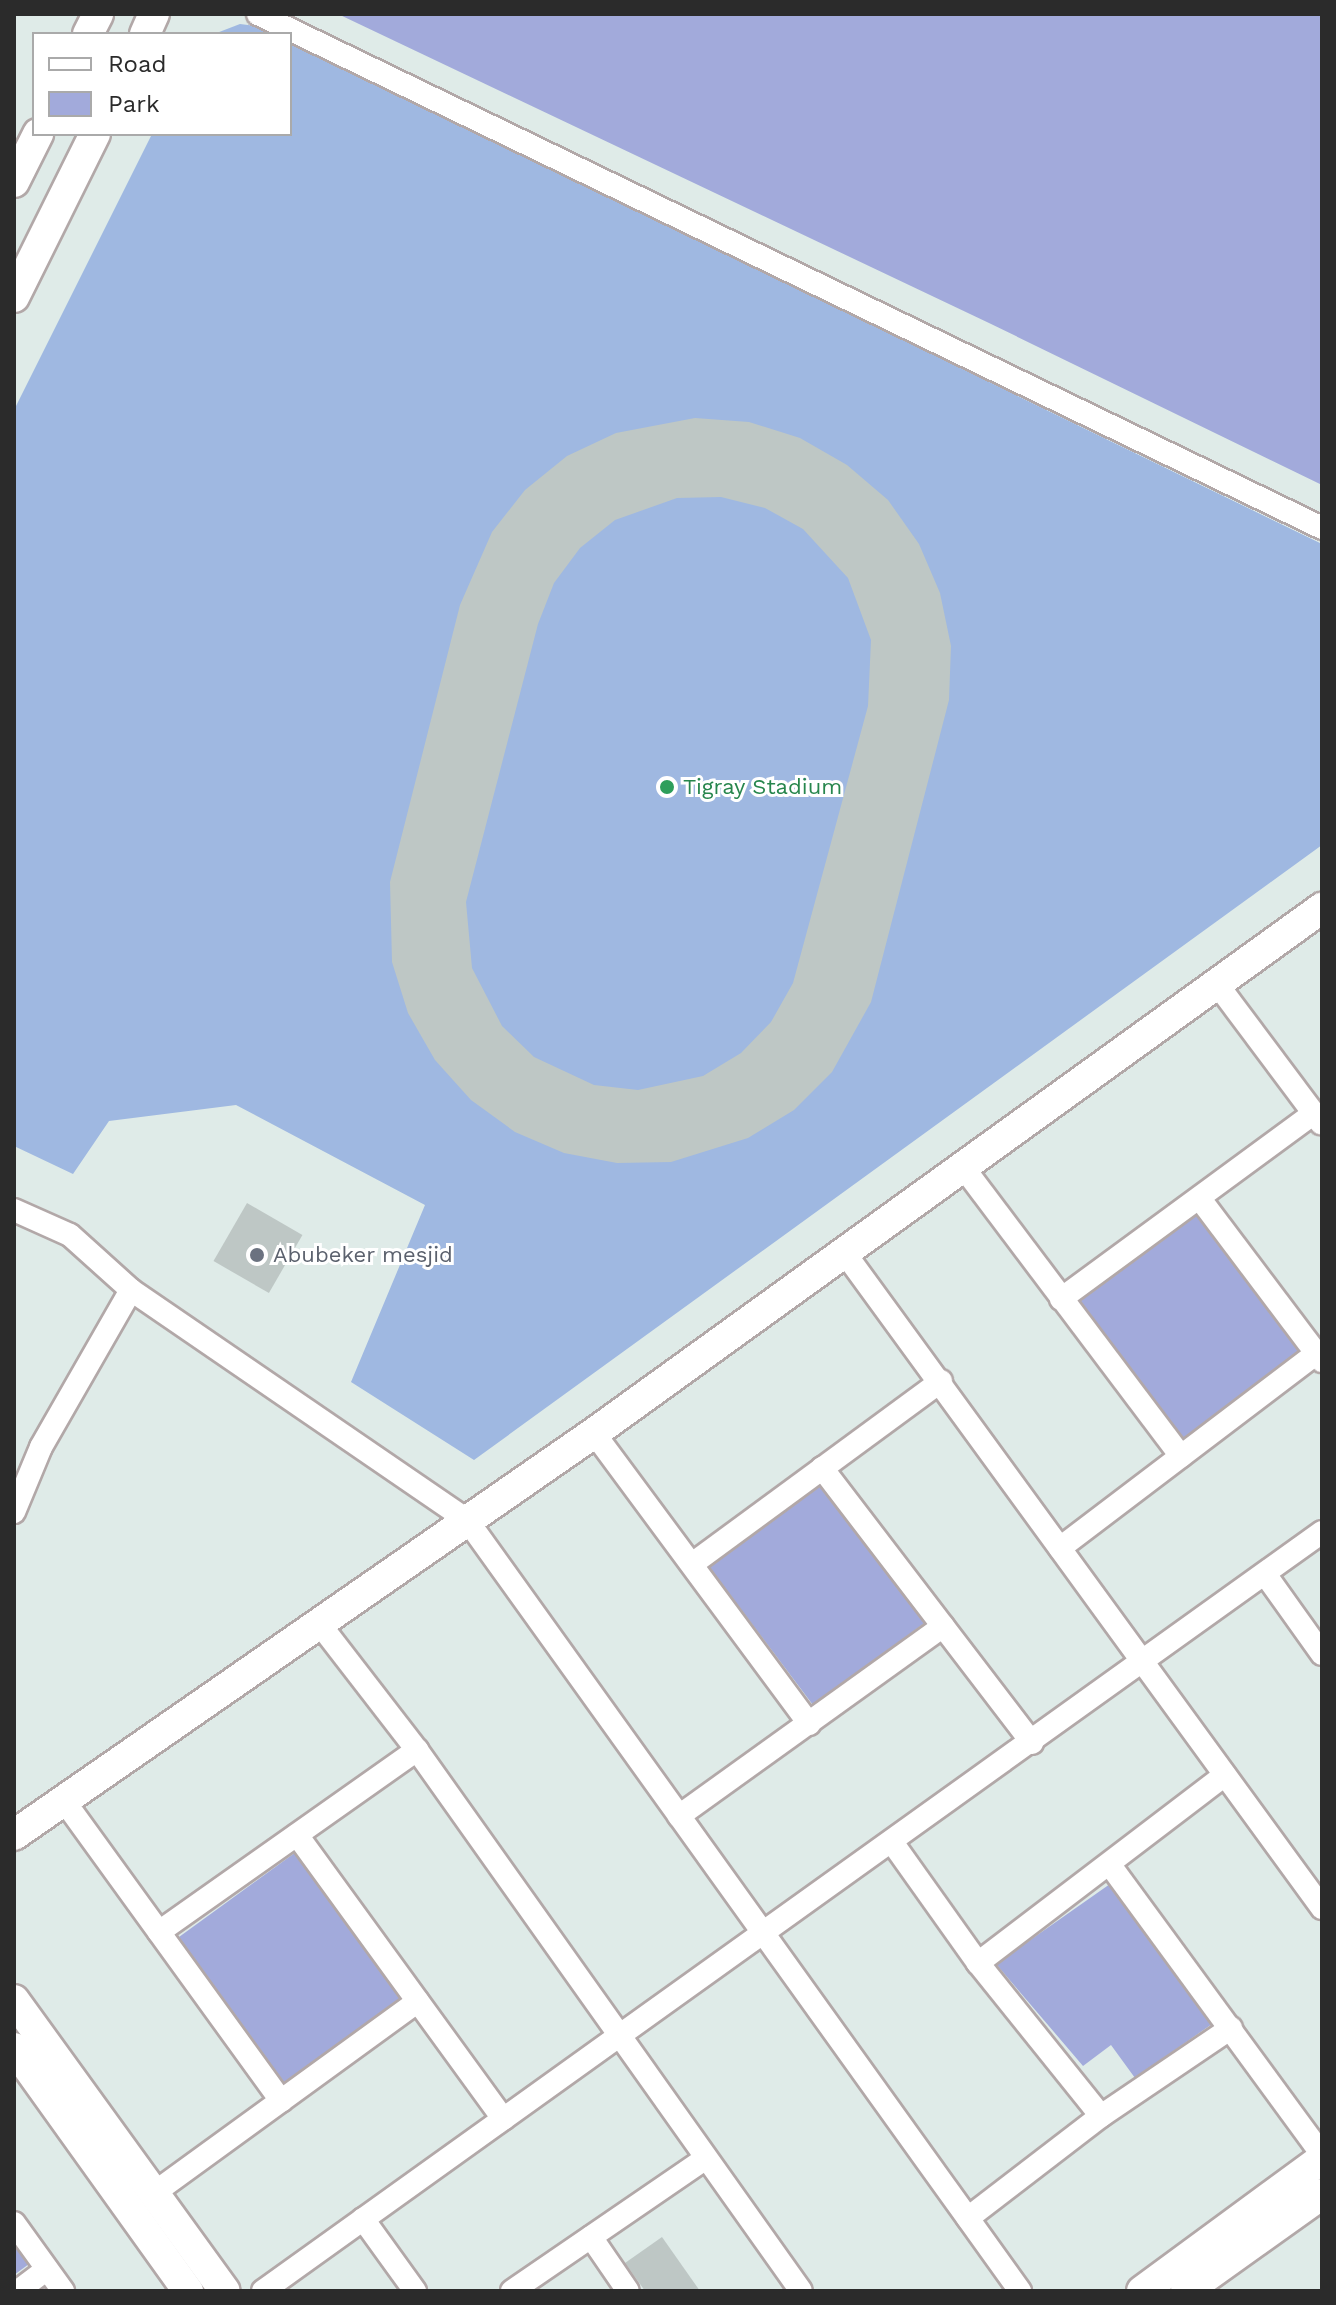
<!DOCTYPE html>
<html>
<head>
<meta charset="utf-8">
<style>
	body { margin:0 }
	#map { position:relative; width:1336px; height:2305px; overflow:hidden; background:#dfebe8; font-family:"Work Sans",sans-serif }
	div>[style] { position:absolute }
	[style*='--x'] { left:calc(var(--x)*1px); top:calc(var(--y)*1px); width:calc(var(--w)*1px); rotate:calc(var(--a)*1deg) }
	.green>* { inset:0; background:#a2aadb; transform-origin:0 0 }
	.pitch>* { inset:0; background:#9fb8e1 }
	.building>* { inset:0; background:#bec7c5; transform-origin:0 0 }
	.roads { filter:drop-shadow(2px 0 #b2a8a8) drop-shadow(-2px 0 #b2a8a8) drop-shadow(0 2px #b2a8a8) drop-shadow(0 -2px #b2a8a8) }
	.street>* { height:22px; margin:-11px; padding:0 11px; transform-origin:11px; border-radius:11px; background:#fff }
	.secondary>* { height:30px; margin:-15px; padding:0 15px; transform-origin:15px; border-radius:15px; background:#fff }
	.dots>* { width:22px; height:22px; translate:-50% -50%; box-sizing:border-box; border:4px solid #fff; border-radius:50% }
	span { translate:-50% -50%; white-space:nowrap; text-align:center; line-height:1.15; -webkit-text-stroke:6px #fff; paint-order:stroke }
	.leisure-label { font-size:22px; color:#27864d }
	.left { translate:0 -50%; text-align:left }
	.worship-label { font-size:22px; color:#5b616d }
	.frame { position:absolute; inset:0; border:16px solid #2b2b2b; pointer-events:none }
	.legend { position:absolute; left:32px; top:32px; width:260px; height:104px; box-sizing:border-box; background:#fff; border:2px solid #aaa; margin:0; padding:10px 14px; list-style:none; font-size:24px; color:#2b2b2b }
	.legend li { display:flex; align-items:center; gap:16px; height:40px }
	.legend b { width:40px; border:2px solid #aaa }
</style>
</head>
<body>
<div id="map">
	<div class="green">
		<div style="clip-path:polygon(338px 14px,1322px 14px,1322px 485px,989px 323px)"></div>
		<div style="left:1195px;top:1214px;width:174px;height:147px;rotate:53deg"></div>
		<div style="left:821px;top:1483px;width:174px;height:140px;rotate:53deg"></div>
		<div style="left:296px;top:1852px;width:182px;height:145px;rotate:54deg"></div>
		<div style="clip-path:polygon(1110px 1884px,1212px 2024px,1135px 2078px,1111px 2045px,1083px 2066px,996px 1964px)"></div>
		<div style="clip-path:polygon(14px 2243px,29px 2264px,14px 2275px)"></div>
	</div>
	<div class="pitch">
		<div style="clip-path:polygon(240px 24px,257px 26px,274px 34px,214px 34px)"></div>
		<div style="clip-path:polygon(290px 42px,1322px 544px,1322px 845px,474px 1460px,351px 1382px,425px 1205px,236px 1105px,109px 1121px,73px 1174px,14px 1146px,14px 410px,152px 134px,290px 134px)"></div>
	</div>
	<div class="building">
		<div style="clip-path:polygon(evenodd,695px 418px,749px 422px,800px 438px,847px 465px,888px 500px,919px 544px,940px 593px,951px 646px,949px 700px,871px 1002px,832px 1072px,794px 1110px,748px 1138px,671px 1162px,617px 1163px,564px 1153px,515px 1132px,471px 1100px,435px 1060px,408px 1013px,392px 962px,390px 882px,460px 605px,492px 532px,525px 490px,567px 456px,616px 433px,695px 418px,721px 497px,765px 508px,803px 529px,848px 578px,871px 640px,868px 706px,793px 983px,771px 1022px,741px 1053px,703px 1076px,638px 1090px,594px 1085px,534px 1057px,502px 1026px,472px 968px,466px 902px,538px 624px,554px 583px,580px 548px,615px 520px,677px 498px,721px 497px)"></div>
		<div style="left:247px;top:1203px;width:64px;height:67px;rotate:30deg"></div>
		<div style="clip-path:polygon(662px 2237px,700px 2291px,645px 2291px,625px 2263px)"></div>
	</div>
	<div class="roads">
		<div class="street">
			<div style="--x:258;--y:14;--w:1182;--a:25.78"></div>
			<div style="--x:1217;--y:984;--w:174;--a:53.2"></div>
			<div style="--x:963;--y:1167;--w:362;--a:53"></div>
			<div style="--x:1200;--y:1199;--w:203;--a:53"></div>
			<div style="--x:14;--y:1210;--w:61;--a:24.1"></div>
			<div style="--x:70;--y:1235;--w:82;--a:42"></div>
			<div style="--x:131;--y:1290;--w:407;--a:34.4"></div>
			<div style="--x:467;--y:1520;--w:949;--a:54.35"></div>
			<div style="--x:844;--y:1252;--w:812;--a:53.92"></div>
			<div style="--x:1061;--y:1299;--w:314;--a:-36.3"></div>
			<div style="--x:594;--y:1433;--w:362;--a:53.5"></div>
			<div style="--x:822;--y:1468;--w:346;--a:52.6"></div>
			<div style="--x:14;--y:1512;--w:70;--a:-67.4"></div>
			<div style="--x:41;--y:1447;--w:181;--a:-60.2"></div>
			<div style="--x:1060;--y:1548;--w:321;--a:-37.2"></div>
			<div style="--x:692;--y:1564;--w:309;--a:-36.3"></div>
			<div style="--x:1265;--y:1574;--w:98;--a:54.5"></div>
			<div style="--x:318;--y:1622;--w:162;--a:52.3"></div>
			<div style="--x:417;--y:1750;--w:663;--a:54.63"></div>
			<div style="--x:62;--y:1798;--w:374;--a:54.1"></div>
			<div style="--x:679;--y:1816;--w:325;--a:-35.7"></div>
			<div style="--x:297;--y:1835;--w:351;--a:54"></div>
			<div style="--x:892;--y:1842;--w:148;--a:54.6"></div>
			<div style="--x:978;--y:1963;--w:196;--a:51.2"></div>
			<div style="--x:1110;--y:1865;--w:359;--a:53.8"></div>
			<div style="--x:159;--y:1932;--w:316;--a:-35.2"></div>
			<div style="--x:978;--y:1963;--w:310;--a:-37.3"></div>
			<div style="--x:154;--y:2193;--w:326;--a:-36"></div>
			<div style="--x:968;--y:2218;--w:168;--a:-37.5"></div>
			<div style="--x:1101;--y:2116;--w:157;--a:-34.1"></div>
			<div style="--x:363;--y:2219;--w:89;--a:54.2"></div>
			<div style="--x:14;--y:2223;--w:84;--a:54.2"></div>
			<div style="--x:591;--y:2237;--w:65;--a:55.6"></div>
			<div style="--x:18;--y:2291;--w:36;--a:-37"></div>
			<div style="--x:263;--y:2291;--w:1303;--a:-35.63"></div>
			<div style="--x:512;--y:2291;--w:234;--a:-34.4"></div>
		</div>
		<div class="secondary">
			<div style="--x:88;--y:34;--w:22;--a:-63"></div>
			<div style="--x:145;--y:34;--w:22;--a:-66"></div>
			<div style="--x:14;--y:182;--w:54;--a:-63.4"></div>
			<div style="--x:14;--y:297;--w:182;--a:-63.6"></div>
			<div style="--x:14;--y:1835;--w:706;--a:-34.73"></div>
			<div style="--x:594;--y:1433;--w:898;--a:-35.8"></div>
			<div style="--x:14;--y:2000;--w:359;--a:54.1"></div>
			<div style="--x:14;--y:2048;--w:299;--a:54.4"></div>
			<div style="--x:1142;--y:2291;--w:223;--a:-36.3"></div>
			<div style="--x:1186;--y:2291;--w:167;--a:-35.5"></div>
		</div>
	</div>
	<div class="dots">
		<div style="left:667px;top:787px;background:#2e9e5b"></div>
		<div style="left:257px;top:1255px;background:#6b7280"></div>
	</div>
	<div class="leisure-label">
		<span class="left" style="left:683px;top:787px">Tigray Stadium</span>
	</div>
	<div class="worship-label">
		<span class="left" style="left:273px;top:1255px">Abubeker mesjid</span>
	</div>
	<div class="frame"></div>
	<ul class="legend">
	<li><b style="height:10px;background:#fff"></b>Road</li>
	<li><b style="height:22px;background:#a2aadb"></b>Park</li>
	</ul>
</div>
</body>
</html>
